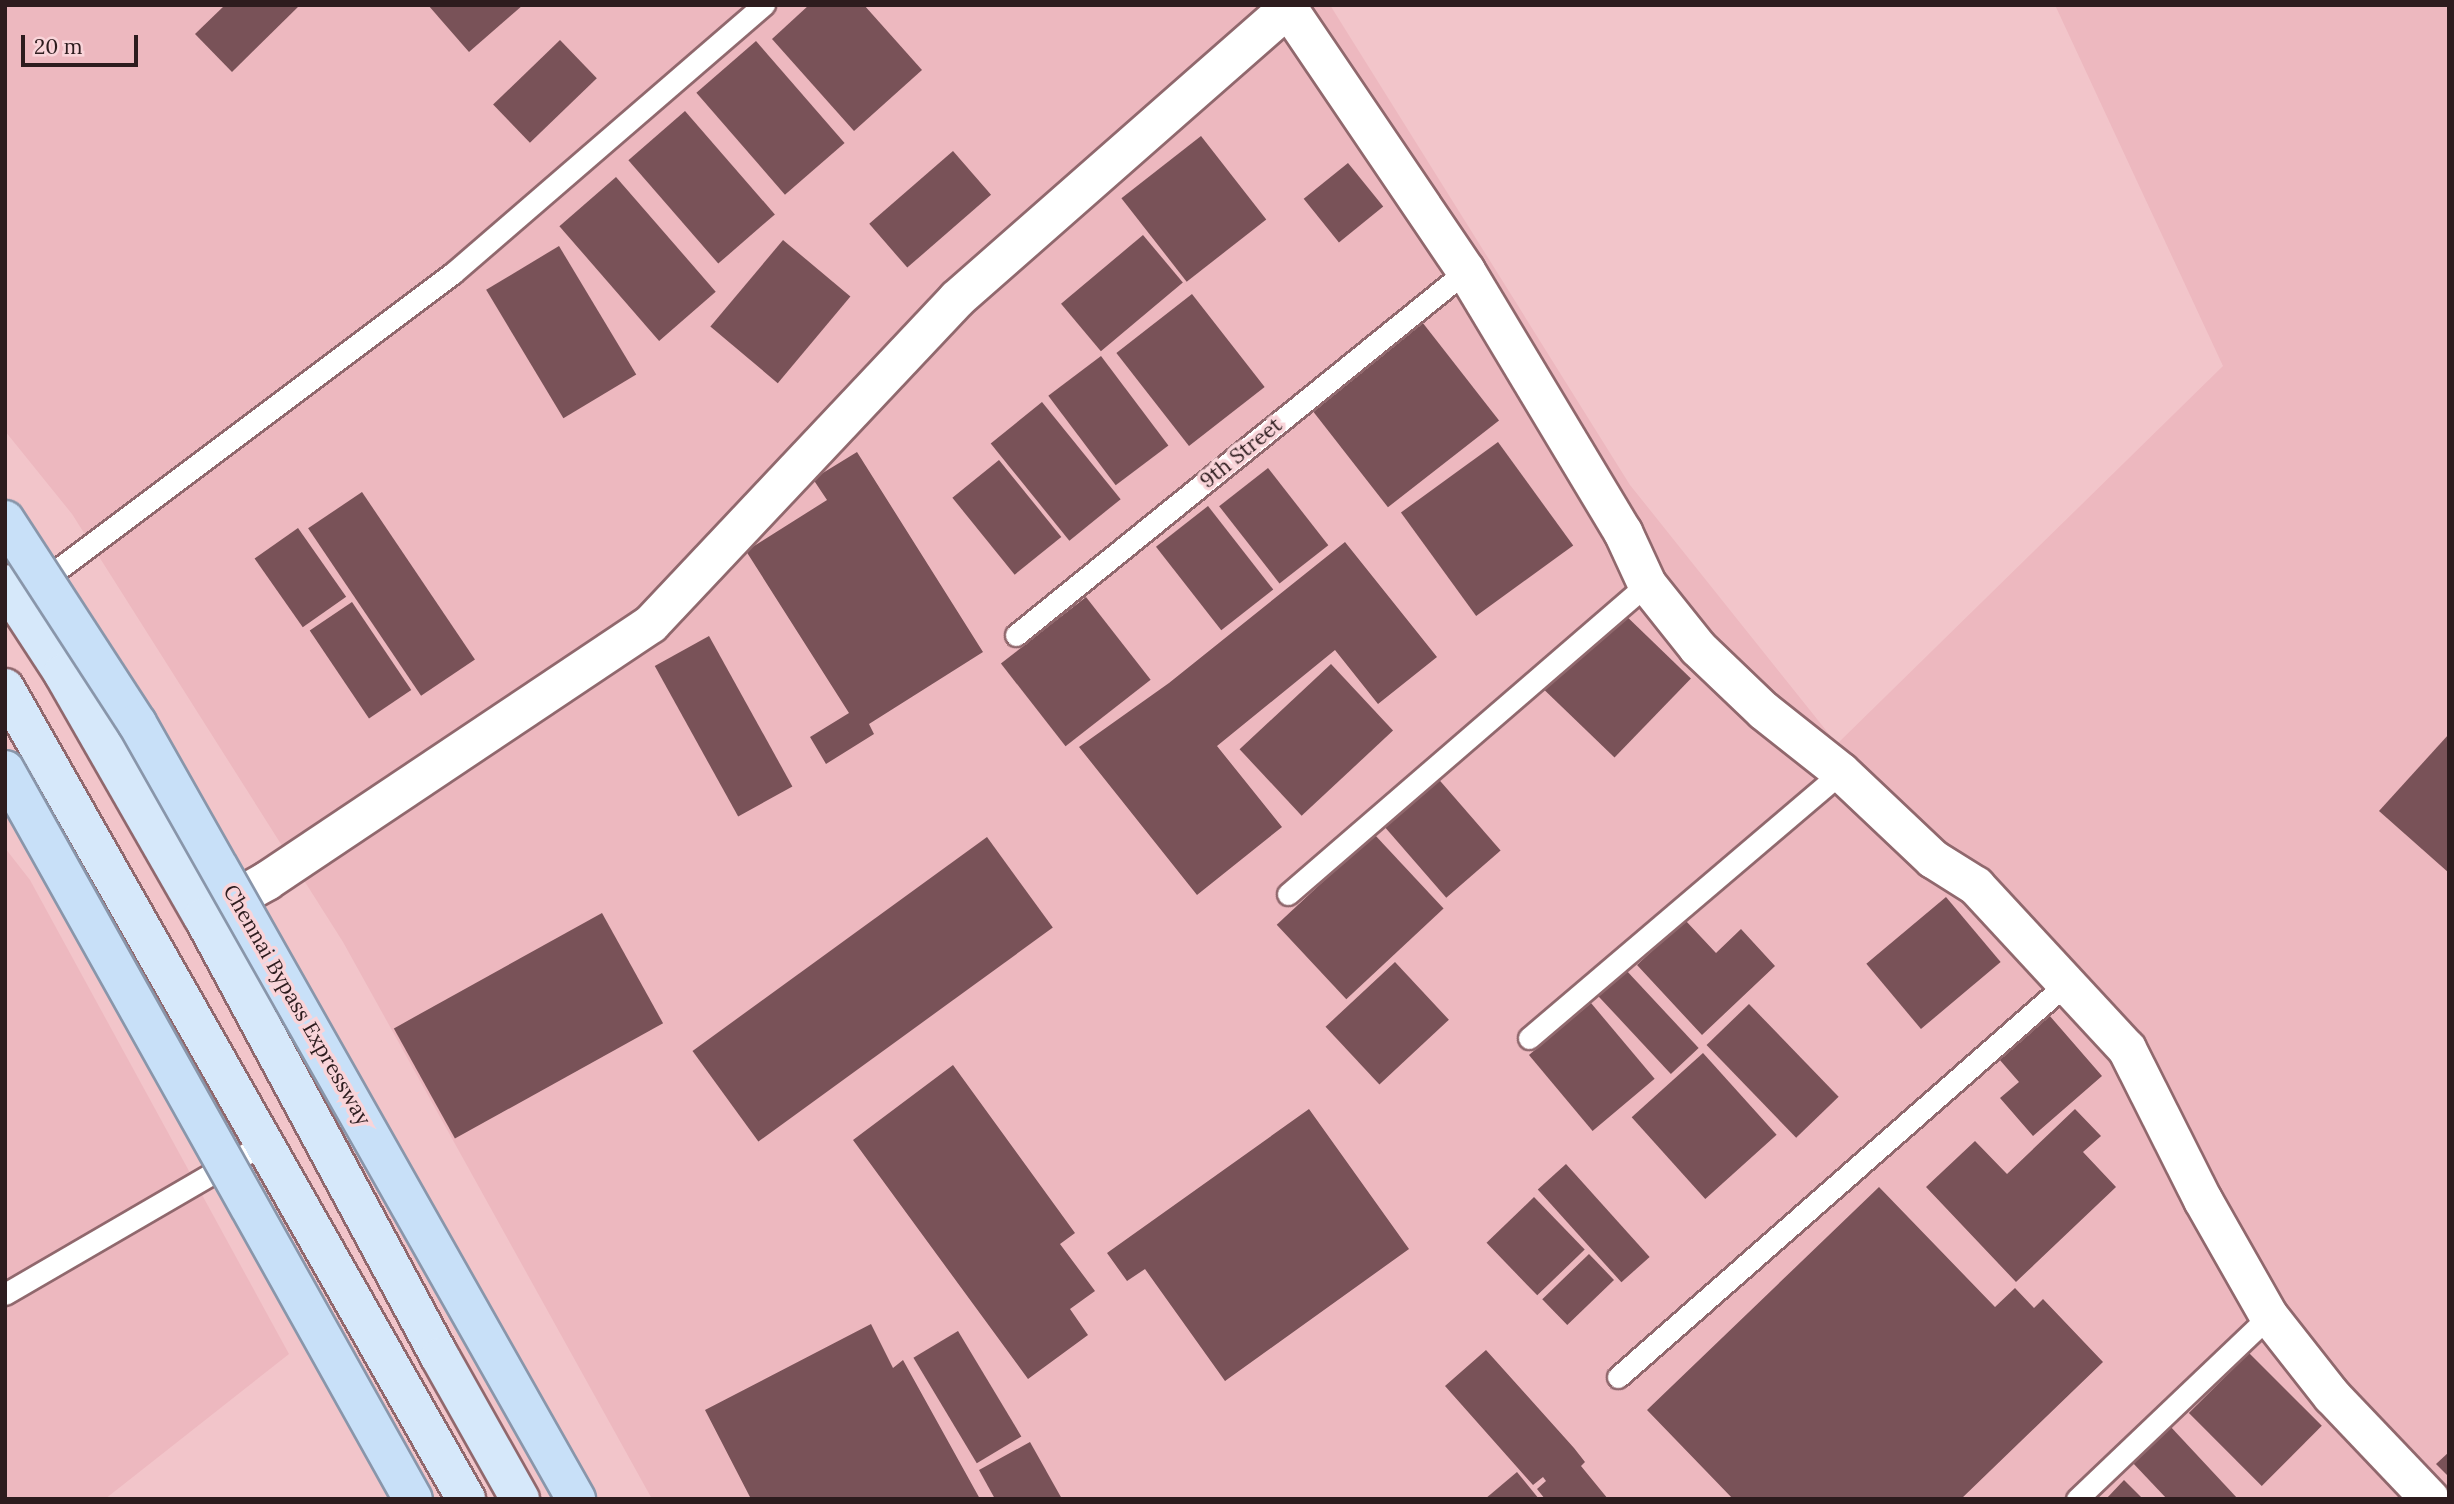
<!DOCTYPE html>
<html>
<head>
<meta charset="utf-8">
<style>
	body { margin:0 }
	#map { position:relative; width:2454px; height:1504px; overflow:hidden; background:#f2c5ca; font-family:Lora,serif }
	div>[style] { position:absolute }
	[style*='--x'] { left:calc(var(--x)*1px); top:calc(var(--y)*1px); width:calc(var(--w)*1px); rotate:calc(var(--a)*1deg) }
	.built>* { inset:0; background:#edb8bf }
	.building>* { inset:0; background:#795258; transform-origin:0 0 }
	.roads { filter:drop-shadow(2px 0 #90686d) drop-shadow(-2px 0 #90686d) drop-shadow(0 2px #90686d) drop-shadow(0 -2px #90686d) }
	.service>* { height:21px; margin:-10.5px; padding:0 10.5px; transform-origin:10.5px; border-radius:10.5px; background:#fff }
	.minor>* { height:38px; margin:-19px; padding:0 19px; transform-origin:19px; border-radius:19px; background:#fff }
	.primary>* { height:38px; margin:-19px; padding:0 19px; transform-origin:19px; border-radius:19px; background:#d6e8fa }
	.bridges { filter:drop-shadow(2px 0 #8996aa) drop-shadow(-2px 0 #8996aa) drop-shadow(0 2px #8996aa) drop-shadow(0 -2px #8996aa) }
	.trunk-bridge>* { height:38px; margin:-19px; padding:0 19px; transform-origin:19px; border-radius:19px; background:#c8e0f8 }
	span { translate:-50% -50%; white-space:nowrap; text-align:center; line-height:1.15; -webkit-text-stroke:7px #f9d4d9; paint-order:stroke }
	.street-label { font-size:21px; color:#2d1c1e }
	.frame { position:absolute; inset:0; border:7px solid #2d1c1e; pointer-events:none }
	.scale { position:absolute; left:21px; top:35px; width:117px; height:32px; box-sizing:border-box; border:4px solid #2d1c1e; border-top:0; padding-left:9px; font-size:21px; line-height:24px; white-space:nowrap; color:#2d1c1e; -webkit-text-stroke:5px #f9d4d9; paint-order:stroke }
</style>
</head>
<body>
<div id="map">
	<div class="built">
		<div style="clip-path:polygon(5px 5px,1330px 5px,1630px 485px,1837px 744px,2223px 366px,2055px 5px,2449px 5px,2449px 1499px,652px 1499px,343px 942px,72px 514px,5px 431px)"></div>
		<div style="clip-path:polygon(5px 848px,30px 880px,289px 1354px,105px 1499px,5px 1499px)"></div>
	</div>
	<div class="building">
		<div style="clip-path:polygon(225px 5px,300px 5px,232px 72px,195px 34px)"></div>
		<div style="clip-path:polygon(428px 5px,523px 5px,469px 52px)"></div>
		<div style="clip-path:polygon(809px 5px,864px 5px,922px 70px,854px 131px,772px 39px)"></div>
		<div style="left:560px;top:40px;width:53px;height:93px;rotate:46deg"></div>
		<div style="left:756px;top:41px;width:135px;height:79px;rotate:49deg"></div>
		<div style="left:685px;top:111px;width:137px;height:75px;rotate:49deg"></div>
		<div style="left:1201px;top:136px;width:106px;height:101px;rotate:52deg"></div>
		<div style="left:953px;top:151px;width:58px;height:111px;rotate:49deg"></div>
		<div style="left:1348px;top:163px;width:56px;height:57px;rotate:51deg"></div>
		<div style="left:616px;top:177px;width:152px;height:75px;rotate:49deg"></div>
		<div style="left:1143px;top:235px;width:62px;height:107px;rotate:50deg"></div>
		<div style="left:783px;top:240px;width:88px;height:113px;rotate:40deg"></div>
		<div style="left:559px;top:246px;width:150px;height:85px;rotate:59deg"></div>
		<div style="left:1192px;top:294px;width:118px;height:96px;rotate:52deg"></div>
		<div style="left:1419px;top:318px;width:130px;height:141px;rotate:52deg"></div>
		<div style="left:1101px;top:356px;width:112px;height:66px;rotate:53deg"></div>
		<div style="left:1042px;top:402px;width:125px;height:66px;rotate:51deg"></div>
		<div style="left:1498px;top:442px;width:128px;height:120px;rotate:54deg"></div>
		<div style="clip-path:polygon(857px 452px,983px 652px,869px 724px,874px 734px,826px 764px,810px 737px,849px 713px,746px 551px,827px 500px,813px 479px)"></div>
		<div style="left:999px;top:460px;width:99px;height:60px;rotate:51deg"></div>
		<div style="left:1268px;top:468px;width:98px;height:62px;rotate:52deg"></div>
		<div style="left:362px;top:492px;width:202px;height:65px;rotate:56deg"></div>
		<div style="left:1208px;top:506px;width:106px;height:66px;rotate:52deg"></div>
		<div style="left:298px;top:528px;width:84px;height:53px;rotate:55deg"></div>
		<div style="clip-path:polygon(1345px 542px,1437px 657px,1378px 704px,1335px 650px,1217px 746px,1282px 827px,1197px 895px,1079px 747px,1169px 683px)"></div>
		<div style="left:1086px;top:597px;width:105px;height:108px;rotate:52deg"></div>
		<div style="left:352px;top:602px;width:106px;height:51px;rotate:56deg"></div>
		<div style="left:1619px;top:609px;width:100px;height:110px;rotate:44deg"></div>
		<div style="left:709px;top:636px;width:172px;height:62px;rotate:61deg"></div>
		<div style="left:1331px;top:664px;width:91px;height:125px;rotate:47deg"></div>
		<div style="clip-path:polygon(2449px 734px,2449px 873px,2379px 811px)"></div>
		<div style="left:1435px;top:775px;width:100px;height:72px;rotate:49deg"></div>
		<div style="left:1374px;top:834px;width:102px;height:133px;rotate:47deg"></div>
		<div style="left:987px;top:837px;width:112px;height:364px;rotate:54deg"></div>
		<div style="left:1946px;top:897px;width:85px;height:104px;rotate:50deg"></div>
		<div style="left:602px;top:913px;width:126px;height:238px;rotate:61deg"></div>
		<div style="clip-path:polygon(1685px 920px,1716px 953px,1741px 929px,1775px 966px,1702px 1035px,1637px 965px)"></div>
		<div style="left:1395px;top:962px;width:79px;height:95px;rotate:47deg"></div>
		<div style="left:1625px;top:969px;width:108px;height:38px;rotate:47deg"></div>
		<div style="left:1591px;top:1003px;width:99px;height:81px;rotate:50deg"></div>
		<div style="left:1749px;top:1004px;width:129px;height:59px;rotate:46deg"></div>
		<div style="clip-path:polygon(2049px 1015px,2102px 1076px,2033px 1136px,2000px 1098px,2019px 1082px,1999px 1059px)"></div>
		<div style="left:1703px;top:1053px;width:110px;height:96px;rotate:48deg"></div>
		<div style="clip-path:polygon(953px 1065px,1075px 1233px,1060px 1244px,1095px 1291px,1070px 1309px,1088px 1335px,1028px 1379px,853px 1140px)"></div>
		<div style="clip-path:polygon(1309px 1109px,1409px 1249px,1225px 1381px,1145px 1269px,1127px 1281px,1107px 1253px)"></div>
		<div style="clip-path:polygon(2075px 1109px,2101px 1136px,2083px 1152px,2116px 1187px,2016px 1282px,1926px 1187px,1975px 1141px,2007px 1174px)"></div>
		<div style="left:1566px;top:1164px;width:125px;height:38px;rotate:48deg"></div>
		<div style="clip-path:polygon(1879px 1187px,1995px 1307px,2015px 1288px,2034px 1308px,2043px 1299px,2103px 1362px,1961px 1499px,1733px 1499px,1647px 1410px)"></div>
		<div style="left:1534px;top:1197px;width:73px;height:66px;rotate:46deg"></div>
		<div style="left:1589px;top:1254px;width:36px;height:65px;rotate:46deg"></div>
		<div style="clip-path:polygon(871px 1324px,893px 1368px,903px 1360px,980px 1499px,751px 1499px,705px 1410px)"></div>
		<div style="left:958px;top:1331px;width:123px;height:52px;rotate:59deg"></div>
		<div style="clip-path:polygon(1486px 1350px,1574px 1448px,1585px 1462px,1581px 1466px,1608px 1499px,1545px 1499px,1537px 1489px,1546px 1481px,1543px 1477px,1533px 1485px,1445px 1386px)"></div>
		<div style="left:2249px;top:1353px;width:103px;height:85px;rotate:45deg"></div>
		<div style="clip-path:polygon(2169px 1425px,2238px 1499px,2167px 1499px,2131px 1461px)"></div>
		<div style="clip-path:polygon(1030px 1442px,1062px 1499px,995px 1499px,979px 1470px)"></div>
		<div style="clip-path:polygon(2449px 1452px,2449px 1477px,2436px 1464px)"></div>
		<div style="clip-path:polygon(1517px 1472px,1539px 1499px,1485px 1499px)"></div>
		<div style="clip-path:polygon(2124px 1480px,2143px 1499px,2106px 1499px)"></div>
	</div>
	<div class="roads">
		<div class="service">
			<div style="--x:37;--y:585;--w:520;--a:-36.87"></div>
			<div style="--x:453;--y:273;--w:411;--a:-40.8"></div>
			<div style="--x:1016;--y:635;--w:579;--a:-38.97"></div>
			<div style="--x:1288;--y:894;--w:474;--a:-40.8"></div>
			<div style="--x:1529;--y:1038;--w:410;--a:-40.4"></div>
			<div style="--x:5;--y:1294;--w:298;--a:-30.2"></div>
			<div style="--x:1618;--y:1377;--w:596;--a:-41.26"></div>
			<div style="--x:2077;--y:1499;--w:265;--a:-43.6"></div>
		</div>
		<div class="minor">
			<div style="--x:208;--y:914;--w:68;--a:-29.2"></div>
			<div style="--x:267;--y:881;--w:462;--a:-33.8"></div>
			<div style="--x:651;--y:624;--w:446;--a:-46.7"></div>
			<div style="--x:957;--y:299;--w:441;--a:-41.3"></div>
			<div style="--x:1288;--y:8;--w:318;--a:55.9"></div>
			<div style="--x:1466;--y:271;--w:305;--a:59"></div>
			<div style="--x:1623;--y:532;--w:57;--a:65.2"></div>
			<div style="--x:1647;--y:584;--w:82;--a:51.4"></div>
			<div style="--x:1698;--y:648;--w:91;--a:43.7"></div>
			<div style="--x:1764;--y:711;--w:98;--a:38.4"></div>
			<div style="--x:1841;--y:772;--w:127;--a:43.4"></div>
			<div style="--x:1933;--y:859;--w:51;--a:32.1"></div>
			<div style="--x:1976;--y:886;--w:222;--a:47.2"></div>
			<div style="--x:2127;--y:1049;--w:169;--a:63.3"></div>
			<div style="--x:2203;--y:1200;--w:133;--a:60.4"></div>
			<div style="--x:2269;--y:1316;--w:102;--a:51.8"></div>
			<div style="--x:2332;--y:1396;--w:142;--a:46.4"></div>
		</div>
		<div class="primary">
			<div style="--x:5;--y:584;--w:106;--a:56.9"></div>
			<div style="--x:63;--y:673;--w:281;--a:60.2"></div>
			<div style="--x:203;--y:917;--w:500;--a:61.7"></div>
			<div style="--x:440;--y:1357;--w:163;--a:60.6"></div>
			<div style="--x:5;--y:688;--w:933;--a:60.38"></div>
		</div>
	</div>
	<div class="bridges">
		<div class="trunk-bridge">
			<div style="--x:5;--y:520;--w:242;--a:57"></div>
			<div style="--x:137;--y:723;--w:892;--a:60.5"></div>
			<div style="--x:5;--y:770;--w:835;--a:60.77"></div>
		</div>
	</div>
	<div class="street-label">
		<span style="left:1241px;top:453px;rotate:-39deg">9th Street</span>
		<span style="left:297px;top:1005px;rotate:60deg">Chennai Bypass Expressway</span>
	</div>
	<div class="frame"></div>
	<div class="scale">20 m</div>
</div>
</body>
</html>
